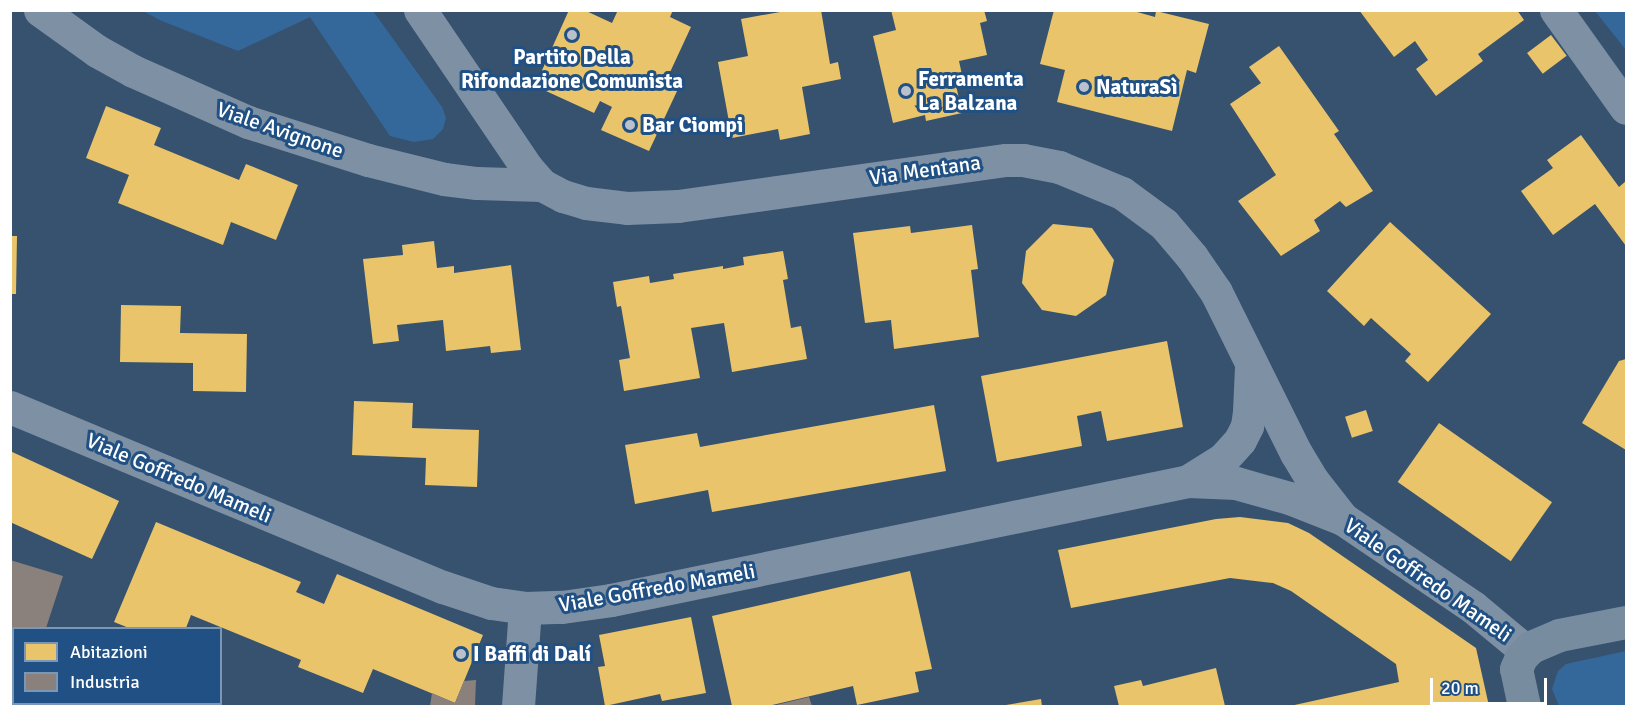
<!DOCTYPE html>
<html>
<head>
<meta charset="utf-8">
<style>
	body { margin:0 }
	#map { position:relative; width:1637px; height:717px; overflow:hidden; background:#37526e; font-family:Signika,sans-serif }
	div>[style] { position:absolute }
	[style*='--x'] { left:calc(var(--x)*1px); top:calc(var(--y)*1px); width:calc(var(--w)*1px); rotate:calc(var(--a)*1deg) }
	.green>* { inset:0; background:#34689b }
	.homes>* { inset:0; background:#e9c46a; transform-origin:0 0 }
	.industry>* { inset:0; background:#8a817c }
	.minor>* { height:33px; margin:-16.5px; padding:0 16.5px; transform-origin:16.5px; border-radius:16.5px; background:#7e90a4 }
	.secondary>* { height:33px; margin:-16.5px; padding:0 16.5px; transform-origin:16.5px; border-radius:16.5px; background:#788ca0 }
	.dots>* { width:16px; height:16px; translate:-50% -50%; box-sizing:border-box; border:3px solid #215184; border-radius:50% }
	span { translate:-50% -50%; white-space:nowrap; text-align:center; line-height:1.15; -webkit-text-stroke:6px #215184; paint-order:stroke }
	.poi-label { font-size:21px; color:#fff; font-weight:700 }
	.left { translate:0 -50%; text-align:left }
	.street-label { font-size:21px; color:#fff }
	.frame { position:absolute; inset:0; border:12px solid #fff; pointer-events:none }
	.legend { position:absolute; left:12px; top:627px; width:210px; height:78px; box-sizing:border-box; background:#215184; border:2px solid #7a97b5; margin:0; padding:8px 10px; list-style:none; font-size:18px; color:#fff }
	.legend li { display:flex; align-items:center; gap:12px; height:30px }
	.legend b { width:30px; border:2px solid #7a97b5 }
	.scale { position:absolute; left:1430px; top:678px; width:117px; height:27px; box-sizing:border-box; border:3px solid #fff; border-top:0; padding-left:8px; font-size:18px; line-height:21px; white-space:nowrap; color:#fff; -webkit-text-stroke:4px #215184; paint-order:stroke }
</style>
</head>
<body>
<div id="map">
	<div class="green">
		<div style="clip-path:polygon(143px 11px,373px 11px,442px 107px,446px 118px,443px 129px,433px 139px,414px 142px,390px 136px,310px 17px,238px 51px,162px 21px)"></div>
		<div style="clip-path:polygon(1595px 11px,1626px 11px,1626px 50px)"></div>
		<div style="clip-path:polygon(1626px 651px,1626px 706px,1559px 706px,1552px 689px,1558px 671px,1566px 664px)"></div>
	</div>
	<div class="homes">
		<div style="clip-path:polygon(569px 10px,584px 10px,612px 23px,618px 10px,673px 10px,670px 17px,691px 27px,665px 83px,678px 89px,649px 151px,601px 130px,612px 107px,600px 101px,594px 113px,535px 86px)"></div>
		<div style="clip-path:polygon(791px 10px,821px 10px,830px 64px,838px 62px,841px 79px,802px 87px,810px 134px,780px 140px,778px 129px,732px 138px,718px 62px,748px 56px,741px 19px)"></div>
		<div style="clip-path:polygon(891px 10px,984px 10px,987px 21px,980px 23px,987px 55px,959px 61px,964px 84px,956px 85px,962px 113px,926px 121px,925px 115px,893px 123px,873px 36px,896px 30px)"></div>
		<div style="clip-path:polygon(1054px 10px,1130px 10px,1155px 17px,1156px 11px,1209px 24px,1196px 73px,1187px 70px,1172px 131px,1057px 102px,1065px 70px,1040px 64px)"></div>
		<div style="clip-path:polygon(1359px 10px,1517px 10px,1524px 20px,1478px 54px,1483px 61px,1436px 96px,1416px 69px,1428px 60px,1415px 41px,1394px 57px)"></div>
		<div style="left:1551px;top:35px;width:26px;height:30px;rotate:53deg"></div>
		<div style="clip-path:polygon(1279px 46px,1339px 131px,1334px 134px,1373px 191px,1346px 207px,1340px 201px,1314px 220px,1320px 231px,1281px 256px,1238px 201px,1276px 175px,1230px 104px,1261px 83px,1249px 67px)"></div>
		<div style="clip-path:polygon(106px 106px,161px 128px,154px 145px,239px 180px,246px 164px,298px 185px,276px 240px,231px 222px,223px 245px,118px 203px,129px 175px,86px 158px)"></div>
		<div style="clip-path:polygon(1581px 135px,1619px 187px,1626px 181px,1626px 246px,1595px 204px,1553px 235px,1521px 191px,1553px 168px,1547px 160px)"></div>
		<div style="clip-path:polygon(1390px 222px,1491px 314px,1428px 382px,1405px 361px,1411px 354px,1371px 318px,1364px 326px,1327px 291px)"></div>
		<div style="clip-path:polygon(1053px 224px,1092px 228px,1114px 260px,1106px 295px,1076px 316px,1042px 310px,1022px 283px,1026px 251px)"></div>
		<div style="clip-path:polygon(972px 225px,978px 269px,971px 270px,979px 337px,894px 349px,891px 320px,865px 323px,853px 233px,910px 226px,911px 233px)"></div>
		<div style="clip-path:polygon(10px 236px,17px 236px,16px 294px,10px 294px)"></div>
		<div style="clip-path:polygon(434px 241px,437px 268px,454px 266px,454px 273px,511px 265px,521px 350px,491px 353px,490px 346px,446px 351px,443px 320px,397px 325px,399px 341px,373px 344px,363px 259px,403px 255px,402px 245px)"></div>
		<div style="clip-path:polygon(783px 251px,788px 279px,783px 280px,791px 328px,801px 326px,807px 359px,732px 372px,724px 323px,691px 328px,700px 378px,624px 391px,619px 360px,630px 358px,621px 306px,617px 307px,613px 282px,649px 276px,650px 283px,674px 279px,673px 274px,723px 266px,723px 269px,744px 265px,743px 257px)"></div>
		<div style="clip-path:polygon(121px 305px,181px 306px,180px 333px,247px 334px,246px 392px,193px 391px,193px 363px,120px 362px)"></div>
		<div style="clip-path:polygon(1167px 341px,1183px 427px,1107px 441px,1101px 411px,1077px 416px,1082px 446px,997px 462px,981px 376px)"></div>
		<div style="clip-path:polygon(1626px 359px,1626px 450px,1582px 423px,1619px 361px)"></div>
		<div style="clip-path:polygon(354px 401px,413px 403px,412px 428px,479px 430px,477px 487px,425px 485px,426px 458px,352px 455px)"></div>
		<div style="clip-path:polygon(934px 405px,946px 471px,712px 512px,708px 490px,635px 504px,625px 445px,697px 433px,700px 447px)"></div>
		<div style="left:1366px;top:410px;width:22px;height:22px;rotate:72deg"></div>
		<div style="left:1439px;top:423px;width:138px;height:72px;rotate:35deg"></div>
		<div style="clip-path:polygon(10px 451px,119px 501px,92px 559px,10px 522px)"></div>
		<div style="clip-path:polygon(1240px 517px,1288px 523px,1309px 533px,1476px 648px,1489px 706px,1290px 706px,1399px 682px,1396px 664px,1291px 591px,1273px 583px,1230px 578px,1071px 608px,1058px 550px,1216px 519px)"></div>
		<div style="clip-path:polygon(156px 522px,301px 582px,296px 592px,324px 604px,337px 574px,483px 635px,455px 703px,373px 669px,363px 693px,298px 667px,301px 660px,191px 615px,186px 628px,129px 628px,114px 622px)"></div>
		<div style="clip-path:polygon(910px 571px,932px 669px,915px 672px,919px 692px,857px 705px,853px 686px,768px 706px,732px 706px,712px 616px)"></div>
		<div style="clip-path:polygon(691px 617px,706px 693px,662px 701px,660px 694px,605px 706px,598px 667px,605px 666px,599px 635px)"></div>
		<div style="clip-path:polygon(1216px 668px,1225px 706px,1119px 706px,1114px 686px,1141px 680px,1143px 686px)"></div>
		<div style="clip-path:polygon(1041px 699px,1042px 706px,1006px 706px,1006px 705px)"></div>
		<div style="clip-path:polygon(10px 701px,14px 704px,65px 706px,10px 706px)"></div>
	</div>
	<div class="industry">
		<div style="clip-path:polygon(10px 560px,63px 576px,46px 628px,10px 627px)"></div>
		<div style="clip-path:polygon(476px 680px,475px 706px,430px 706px,432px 693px,455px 703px,464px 681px)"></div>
		<div style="clip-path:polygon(809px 697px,812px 706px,772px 706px)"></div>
	</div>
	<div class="minor">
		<div style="--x:40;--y:10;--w:70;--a:35.7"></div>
		<div style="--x:97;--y:51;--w:41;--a:29.1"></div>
		<div style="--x:133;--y:71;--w:126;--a:23.9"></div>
		<div style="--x:248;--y:122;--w:126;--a:17.6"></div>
		<div style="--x:368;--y:160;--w:78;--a:14"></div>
		<div style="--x:444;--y:179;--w:33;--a:7"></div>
		<div style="--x:477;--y:183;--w:65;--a:1.8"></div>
		<div style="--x:420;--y:10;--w:191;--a:55.9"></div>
		<div style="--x:527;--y:168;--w:23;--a:49"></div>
		<div style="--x:542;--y:185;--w:24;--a:28"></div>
		<div style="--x:563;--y:196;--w:24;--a:17"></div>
		<div style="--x:586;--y:203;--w:41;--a:7"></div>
		<div style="--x:627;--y:208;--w:51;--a:-2.2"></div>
		<div style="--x:678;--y:206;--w:331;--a:-8"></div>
		<div style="--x:1006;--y:160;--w:17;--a:0"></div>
		<div style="--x:1023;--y:160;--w:37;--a:11"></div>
		<div style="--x:1059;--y:167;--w:68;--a:22.4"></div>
		<div style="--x:1122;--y:193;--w:52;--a:36.4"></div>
		<div style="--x:1164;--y:224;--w:43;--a:49.7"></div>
		<div style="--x:1192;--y:257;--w:42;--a:55.6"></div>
		<div style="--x:1216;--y:292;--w:180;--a:63.6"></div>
		<div style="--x:1296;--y:453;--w:33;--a:59"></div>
		<div style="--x:1313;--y:481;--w:47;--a:51.9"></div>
		<div style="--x:1556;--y:10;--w:120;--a:54.5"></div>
		<div style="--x:10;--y:407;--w:469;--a:22.6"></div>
		<div style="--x:443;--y:587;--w:51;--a:18.4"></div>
		<div style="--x:491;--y:603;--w:34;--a:8"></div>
		<div style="--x:525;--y:608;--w:37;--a:-2"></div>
		<div style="--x:562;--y:607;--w:49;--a:-8.1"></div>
		<div style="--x:611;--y:600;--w:589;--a:-11.65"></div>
		<div style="--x:1188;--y:481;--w:48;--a:2.4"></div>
		<div style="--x:1236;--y:483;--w:55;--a:15.8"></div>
		<div style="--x:1289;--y:498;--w:58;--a:21.3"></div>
		<div style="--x:1343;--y:519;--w:157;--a:34.1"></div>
		<div style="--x:1473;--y:607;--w:69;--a:39.7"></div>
		<div style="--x:1188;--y:481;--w:41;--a:-32.2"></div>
		<div style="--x:1223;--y:459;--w:25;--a:-48"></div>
		<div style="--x:1240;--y:440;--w:16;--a:-63"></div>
		<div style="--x:1247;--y:426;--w:15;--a:-82"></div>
		<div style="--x:1249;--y:411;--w:44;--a:-87.4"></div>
		<div style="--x:518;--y:706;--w:98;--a:-85.9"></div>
	</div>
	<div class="secondary">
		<div style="--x:1524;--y:706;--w:38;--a:-102"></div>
		<div style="--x:1516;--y:669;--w:13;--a:-67"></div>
		<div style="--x:1521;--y:657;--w:14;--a:-45"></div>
		<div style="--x:1531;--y:647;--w:30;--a:-23"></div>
		<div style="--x:1559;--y:635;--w:68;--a:-11"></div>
	</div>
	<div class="dots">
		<div style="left:572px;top:35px;background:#b9c2cc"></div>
		<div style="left:1084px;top:87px;background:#b9c2cc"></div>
		<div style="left:906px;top:91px;background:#b9c2cc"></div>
		<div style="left:630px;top:125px;background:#b9c2cc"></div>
		<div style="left:461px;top:654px;background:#b9c2cc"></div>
	</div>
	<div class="poi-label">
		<span style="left:572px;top:69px">Partito Della<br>Rifondazione Comunista</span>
		<span class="left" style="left:918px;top:91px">Ferramenta<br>La Balzana</span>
		<span class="left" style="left:1096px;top:87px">NaturaSì</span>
		<span class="left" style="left:642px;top:125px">Bar Ciompi</span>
		<span class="left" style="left:473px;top:654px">I Baffi di Dalí</span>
	</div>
	<div class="street-label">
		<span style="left:280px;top:130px;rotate:19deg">Viale Avignone</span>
		<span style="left:925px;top:170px;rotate:-8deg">Via Mentana</span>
		<span style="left:179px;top:478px;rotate:23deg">Viale Goffredo Mameli</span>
		<span style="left:1428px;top:580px;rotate:35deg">Viale Goffredo Mameli</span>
		<span style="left:657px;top:588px;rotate:-10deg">Viale Goffredo Mameli</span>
	</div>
	<div class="frame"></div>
	<ul class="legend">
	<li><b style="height:16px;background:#e9c46a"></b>Abitazioni</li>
	<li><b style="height:16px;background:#8a817c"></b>Industria</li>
	</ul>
	<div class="scale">20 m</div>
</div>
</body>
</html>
